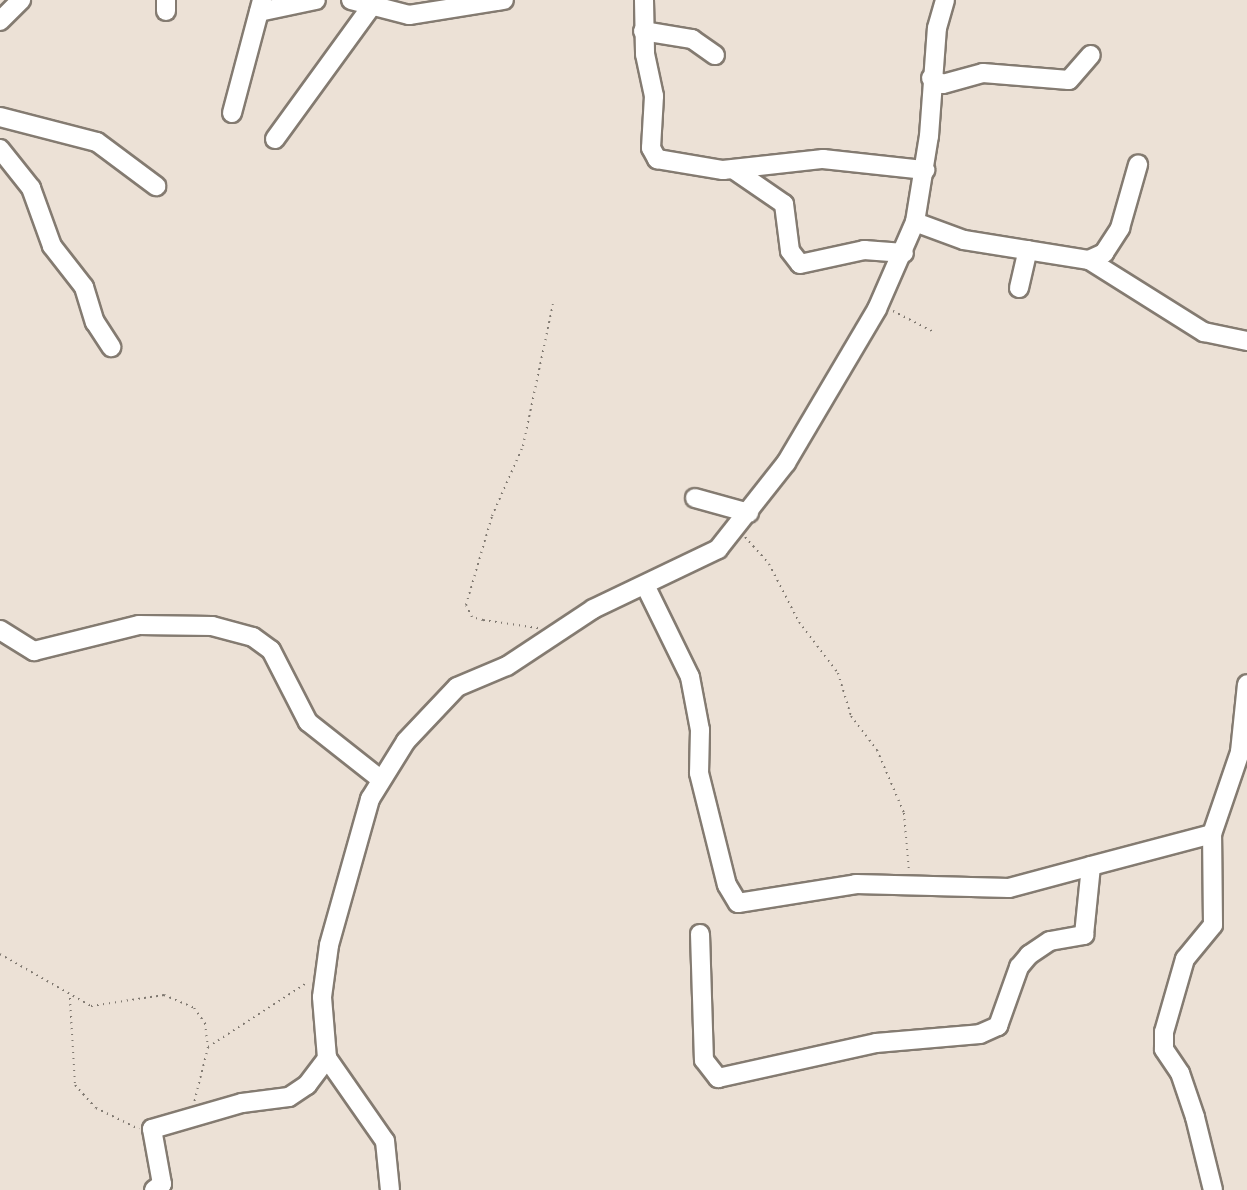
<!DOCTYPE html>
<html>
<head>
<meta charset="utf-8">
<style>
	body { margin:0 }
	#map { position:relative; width:1247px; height:1190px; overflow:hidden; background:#ece1d6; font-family:"Noto Sans",sans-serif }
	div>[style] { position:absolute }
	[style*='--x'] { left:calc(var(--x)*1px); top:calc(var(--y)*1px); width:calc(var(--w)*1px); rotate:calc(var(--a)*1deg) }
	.path>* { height:2px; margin-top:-1px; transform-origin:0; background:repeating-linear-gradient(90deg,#807971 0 1.5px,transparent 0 6px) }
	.roads { filter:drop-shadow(2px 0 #847b71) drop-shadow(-2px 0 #847b71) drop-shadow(0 2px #847b71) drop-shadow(0 -2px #847b71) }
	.minor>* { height:18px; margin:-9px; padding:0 9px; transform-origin:9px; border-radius:9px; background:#fff }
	span { translate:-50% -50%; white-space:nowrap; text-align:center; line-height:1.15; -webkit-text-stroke:5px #fff; paint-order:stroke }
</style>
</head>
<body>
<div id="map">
	<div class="path">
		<div style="--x:893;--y:311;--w:44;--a:27.1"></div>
		<div style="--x:745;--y:537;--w:36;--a:48"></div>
		<div style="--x:769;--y:564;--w:65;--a:62.7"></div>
		<div style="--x:799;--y:622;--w:64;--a:52.6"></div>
		<div style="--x:838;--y:673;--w:45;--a:73.2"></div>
		<div style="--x:851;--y:716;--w:43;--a:52.6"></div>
		<div style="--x:877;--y:750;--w:69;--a:66.8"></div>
		<div style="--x:904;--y:813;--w:58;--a:85.1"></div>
		<div style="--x:538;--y:628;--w:56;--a:-171.7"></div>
		<div style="--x:483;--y:620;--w:11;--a:-165"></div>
		<div style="--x:472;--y:617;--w:13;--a:-117"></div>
		<div style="--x:466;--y:605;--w:93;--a:-73.7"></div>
		<div style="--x:492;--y:516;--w:77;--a:-66.1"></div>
		<div style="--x:523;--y:446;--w:145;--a:-78.1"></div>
		<div style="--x:0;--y:954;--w:105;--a:29.7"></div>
		<div style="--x:91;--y:1006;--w:74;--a:-8.6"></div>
		<div style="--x:164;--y:995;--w:33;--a:23"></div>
		<div style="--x:194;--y:1008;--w:19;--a:54"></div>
		<div style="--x:205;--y:1023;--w:24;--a:83"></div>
		<div style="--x:208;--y:1047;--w:58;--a:104"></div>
		<div style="--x:70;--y:998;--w:87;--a:86.7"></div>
		<div style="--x:75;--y:1085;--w:31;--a:48"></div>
		<div style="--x:96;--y:1108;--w:48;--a:26"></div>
		<div style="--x:208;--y:1047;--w:119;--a:-33"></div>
	</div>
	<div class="roads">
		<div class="minor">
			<div style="--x:351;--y:0;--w:60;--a:14.5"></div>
			<div style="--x:409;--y:15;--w:96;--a:-9"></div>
			<div style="--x:644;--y:0;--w:54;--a:88.9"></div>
			<div style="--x:645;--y:54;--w:43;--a:77.9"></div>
			<div style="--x:654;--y:96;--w:52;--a:93.3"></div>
			<div style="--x:651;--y:148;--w:13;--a:61"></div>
			<div style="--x:657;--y:159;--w:67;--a:9.5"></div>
			<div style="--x:723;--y:170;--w:101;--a:-6.3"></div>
			<div style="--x:823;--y:159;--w:103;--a:6.2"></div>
			<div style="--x:166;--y:11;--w:11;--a:-90"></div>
			<div style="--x:259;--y:12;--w:58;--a:-11.9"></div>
			<div style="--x:0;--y:21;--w:30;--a:-45"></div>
			<div style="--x:643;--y:31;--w:50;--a:9.3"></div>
			<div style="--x:692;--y:39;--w:28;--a:35"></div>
			<div style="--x:931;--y:78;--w:13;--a:27"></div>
			<div style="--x:943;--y:84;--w:41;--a:-15.4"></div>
			<div style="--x:983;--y:73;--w:86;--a:4.7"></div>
			<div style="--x:1069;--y:80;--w:33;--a:-49"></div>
			<div style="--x:232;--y:113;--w:117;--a:-75.1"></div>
			<div style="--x:0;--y:117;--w:100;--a:14.5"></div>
			<div style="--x:97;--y:142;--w:74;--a:36.7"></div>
			<div style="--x:275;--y:139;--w:172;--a:-54"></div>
			<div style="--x:0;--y:149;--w:50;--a:51.5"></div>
			<div style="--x:31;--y:188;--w:62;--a:70.1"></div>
			<div style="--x:52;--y:246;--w:52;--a:52"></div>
			<div style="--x:84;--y:287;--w:37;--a:73"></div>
			<div style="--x:95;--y:322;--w:30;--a:57"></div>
			<div style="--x:733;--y:169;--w:62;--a:34.5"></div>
			<div style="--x:784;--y:204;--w:47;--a:82.7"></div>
			<div style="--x:790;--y:251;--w:16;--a:52"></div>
			<div style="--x:800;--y:264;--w:66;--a:-12.3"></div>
			<div style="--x:864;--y:250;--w:40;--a:4.3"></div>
			<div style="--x:915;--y:222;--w:52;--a:20.2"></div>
			<div style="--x:964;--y:240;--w:127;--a:9.1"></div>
			<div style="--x:1089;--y:260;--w:17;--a:-25"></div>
			<div style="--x:1104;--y:253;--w:30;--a:-57"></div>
			<div style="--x:1120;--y:228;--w:66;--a:-74.1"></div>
			<div style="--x:1089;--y:260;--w:136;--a:32.1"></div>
			<div style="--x:1204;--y:332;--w:44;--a:11.8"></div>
			<div style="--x:1019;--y:288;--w:39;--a:-77"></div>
			<div style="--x:695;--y:498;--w:56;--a:15.5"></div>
			<div style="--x:645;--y:585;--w:102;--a:63.9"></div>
			<div style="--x:690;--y:677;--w:54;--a:79.3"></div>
			<div style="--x:700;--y:730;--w:43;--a:91.3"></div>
			<div style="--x:699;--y:773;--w:115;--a:76"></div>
			<div style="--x:727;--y:885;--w:21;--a:59"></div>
			<div style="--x:738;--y:903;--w:120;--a:-9.1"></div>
			<div style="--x:856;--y:884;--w:153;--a:1.5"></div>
			<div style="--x:1009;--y:888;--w:85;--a:-15"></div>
			<div style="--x:0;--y:630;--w:40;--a:32"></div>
			<div style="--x:34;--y:651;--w:108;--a:-13.9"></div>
			<div style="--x:139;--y:625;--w:73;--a:0.8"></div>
			<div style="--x:212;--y:626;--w:42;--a:15"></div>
			<div style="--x:253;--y:637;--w:22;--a:36"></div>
			<div style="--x:271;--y:650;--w:81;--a:62.8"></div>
			<div style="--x:308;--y:722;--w:90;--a:38.3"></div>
			<div style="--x:700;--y:934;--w:126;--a:88.2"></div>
			<div style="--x:704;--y:1060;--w:23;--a:52"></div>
			<div style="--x:718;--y:1078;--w:162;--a:-12.5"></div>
			<div style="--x:876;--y:1043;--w:104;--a:-4.9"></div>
			<div style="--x:980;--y:1034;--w:20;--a:-24"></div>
			<div style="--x:998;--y:1026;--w:63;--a:-70.4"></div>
			<div style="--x:1019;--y:967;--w:16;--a:-50"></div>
			<div style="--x:1029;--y:955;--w:25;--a:-34"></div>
			<div style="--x:1050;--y:941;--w:35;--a:-10"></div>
			<div style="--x:1084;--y:935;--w:69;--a:-84.2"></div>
			<div style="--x:1091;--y:866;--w:125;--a:-14.8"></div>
			<div style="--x:327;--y:1058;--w:101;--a:55.1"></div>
			<div style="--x:385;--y:1141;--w:49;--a:84.2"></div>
			<div style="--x:154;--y:1190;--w:10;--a:-37"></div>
			<div style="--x:162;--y:1184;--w:56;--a:-100.3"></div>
			<div style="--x:152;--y:1129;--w:94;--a:-16.1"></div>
			<div style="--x:242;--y:1103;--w:47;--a:-7.3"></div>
			<div style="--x:289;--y:1097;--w:22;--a:-34"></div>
			<div style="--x:307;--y:1085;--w:34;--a:-53"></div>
			<div style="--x:327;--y:1058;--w:61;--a:-94.7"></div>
			<div style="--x:322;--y:997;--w:52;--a:-82.3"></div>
			<div style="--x:329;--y:945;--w:152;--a:-74.3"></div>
			<div style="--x:370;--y:799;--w:68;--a:-58.2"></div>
			<div style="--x:406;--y:741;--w:74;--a:-46.6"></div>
			<div style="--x:457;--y:687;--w:54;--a:-22.8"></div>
			<div style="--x:507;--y:666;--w:103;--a:-33.5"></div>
			<div style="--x:593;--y:609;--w:139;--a:-25.6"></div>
			<div style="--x:718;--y:549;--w:110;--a:-51.7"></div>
			<div style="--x:786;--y:463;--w:179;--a:-59.4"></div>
			<div style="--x:877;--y:309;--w:95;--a:-66.4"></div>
			<div style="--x:915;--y:222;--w:87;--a:-80.8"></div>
			<div style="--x:929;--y:136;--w:108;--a:-85.8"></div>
			<div style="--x:937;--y:28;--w:29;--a:-74"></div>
			<div style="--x:1213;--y:1190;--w:75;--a:-103.9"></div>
			<div style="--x:1195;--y:1117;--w:46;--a:-108.8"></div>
			<div style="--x:1180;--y:1073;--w:29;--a:-124"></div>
			<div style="--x:1164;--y:1049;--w:17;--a:-90"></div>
			<div style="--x:1164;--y:1032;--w:76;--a:-74"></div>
			<div style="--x:1185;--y:959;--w:44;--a:-50.5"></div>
			<div style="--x:1213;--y:925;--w:91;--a:-90.6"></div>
			<div style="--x:1212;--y:834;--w:87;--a:-71.1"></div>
			<div style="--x:1240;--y:752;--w:68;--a:-84.1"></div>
		</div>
	</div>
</div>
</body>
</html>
